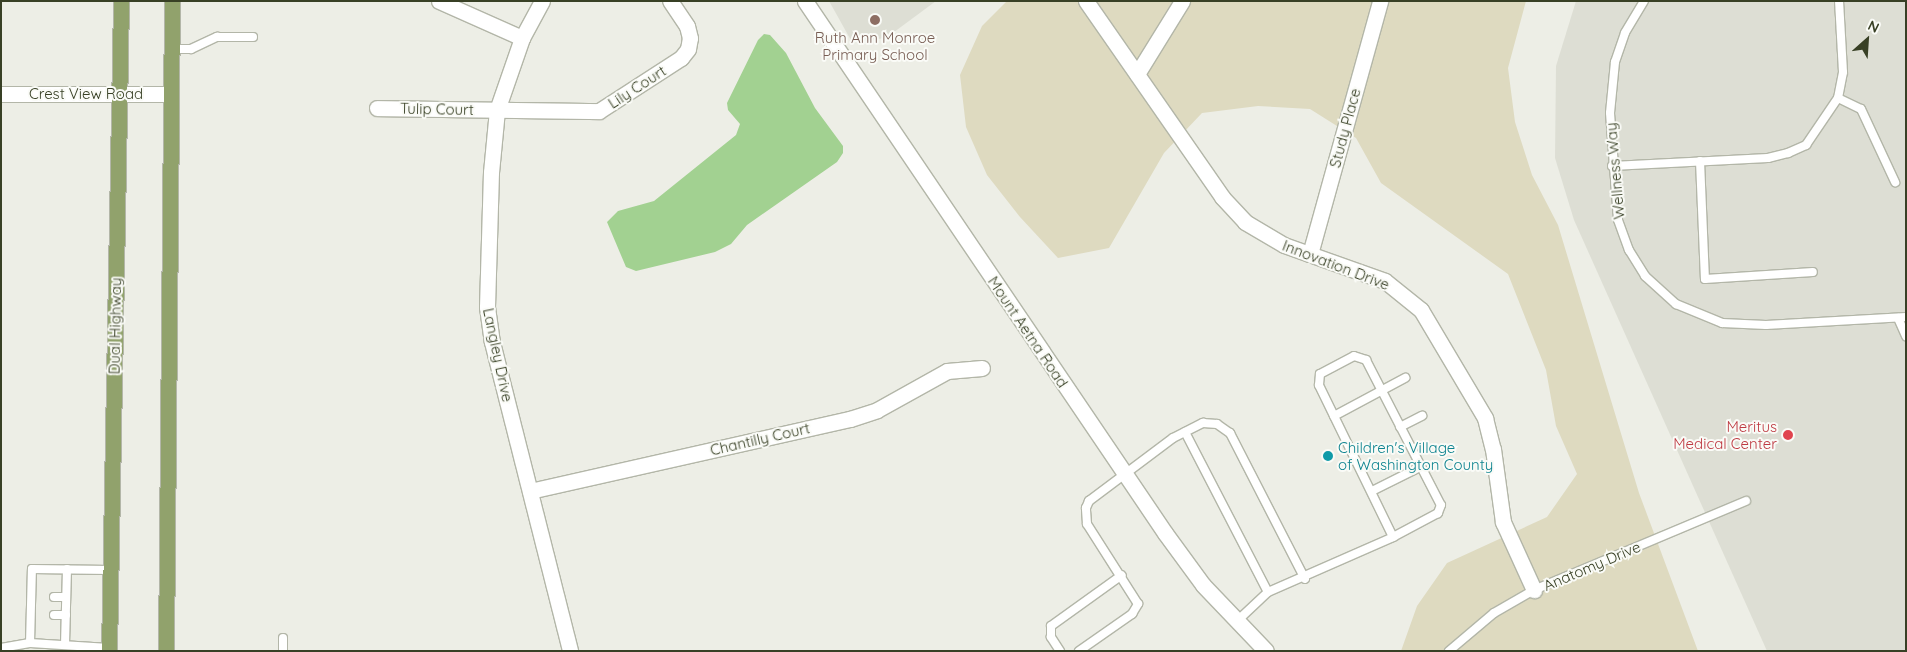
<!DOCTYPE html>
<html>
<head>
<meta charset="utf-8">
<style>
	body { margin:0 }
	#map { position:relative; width:1907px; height:652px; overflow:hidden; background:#edeee6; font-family:Quicksand,sans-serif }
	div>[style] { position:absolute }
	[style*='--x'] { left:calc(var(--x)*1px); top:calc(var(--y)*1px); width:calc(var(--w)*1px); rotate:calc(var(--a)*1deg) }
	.built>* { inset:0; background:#ddded4 }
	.green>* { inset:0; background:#dedac0 }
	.water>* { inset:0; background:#a2d191 }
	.roads { filter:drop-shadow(1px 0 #b3b6a8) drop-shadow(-1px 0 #b3b6a8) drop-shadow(0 1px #b3b6a8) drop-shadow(0 -1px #b3b6a8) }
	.service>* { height:8px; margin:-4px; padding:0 4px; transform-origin:4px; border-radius:4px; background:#fff }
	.minor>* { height:15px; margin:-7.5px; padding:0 7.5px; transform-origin:7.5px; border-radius:7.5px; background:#fff }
	.tertiary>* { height:15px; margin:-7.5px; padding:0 7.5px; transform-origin:7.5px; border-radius:7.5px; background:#fff }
	.primary>* { height:15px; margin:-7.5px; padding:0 7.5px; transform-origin:7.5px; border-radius:7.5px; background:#91a26c }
	.dots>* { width:14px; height:14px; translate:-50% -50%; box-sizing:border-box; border:2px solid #fafbf7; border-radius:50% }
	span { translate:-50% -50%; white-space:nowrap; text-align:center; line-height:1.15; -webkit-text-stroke:4px #fafbf7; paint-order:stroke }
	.education-label { font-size:15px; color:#785e54 }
	.street-label { font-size:15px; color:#384025 }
	.health-label { font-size:15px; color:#be3a42 }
	.right { translate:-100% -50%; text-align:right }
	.culture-label { font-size:15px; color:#0d838f }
	.left { translate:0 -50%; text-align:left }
	.frame { position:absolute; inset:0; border:2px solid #384025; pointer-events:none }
	.north { position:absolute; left:1842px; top:15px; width:50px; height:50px; -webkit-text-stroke:4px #fafbf7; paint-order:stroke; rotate:26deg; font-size:14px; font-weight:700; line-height:20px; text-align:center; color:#384025 }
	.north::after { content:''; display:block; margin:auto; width:18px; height:22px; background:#384025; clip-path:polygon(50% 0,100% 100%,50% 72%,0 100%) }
</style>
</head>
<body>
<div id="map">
	<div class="built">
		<div style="clip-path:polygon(829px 1px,936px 1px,886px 38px,852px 42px)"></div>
		<div style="clip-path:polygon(1576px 1px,1906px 1px,1906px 651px,1767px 651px,1574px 220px,1555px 158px,1556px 66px)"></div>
	</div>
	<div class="green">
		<div style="clip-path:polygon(1007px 1px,1526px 1px,1508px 68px,1515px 122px,1532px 175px,1558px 225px,1639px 493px,1698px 651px,1401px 651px,1417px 606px,1447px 563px,1547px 517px,1577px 474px,1556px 426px,1546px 370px,1508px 274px,1381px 183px,1356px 138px,1310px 109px,1258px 106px,1202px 113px,1164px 153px,1109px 248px,1058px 258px,1020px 217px,987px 175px,966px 127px,960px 75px,982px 26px)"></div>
	</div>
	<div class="water">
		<div style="clip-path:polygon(764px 34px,770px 35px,786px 53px,815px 108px,843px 146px,843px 153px,837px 162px,747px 225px,731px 244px,715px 252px,636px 271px,626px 267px,607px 222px,618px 211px,654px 201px,736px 135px,740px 124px,728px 110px,727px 103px,758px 40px)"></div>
	</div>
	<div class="roads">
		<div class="service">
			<div style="--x:1644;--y:1;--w:37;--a:121"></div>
			<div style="--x:1625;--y:33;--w:31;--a:109"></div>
			<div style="--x:1615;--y:62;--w:51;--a:95.6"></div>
			<div style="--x:1610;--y:113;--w:107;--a:85.7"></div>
			<div style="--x:1618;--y:220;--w:32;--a:70"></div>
			<div style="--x:1629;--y:250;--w:31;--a:58"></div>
			<div style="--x:1645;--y:276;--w:42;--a:42.1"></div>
			<div style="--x:1676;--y:304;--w:50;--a:22.4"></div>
			<div style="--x:1722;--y:323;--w:44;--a:2.6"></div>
			<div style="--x:1766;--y:325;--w:140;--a:-3.3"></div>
			<div style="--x:171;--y:49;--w:20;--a:0"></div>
			<div style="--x:191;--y:49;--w:29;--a:-25"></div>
			<div style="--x:217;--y:37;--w:36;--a:0"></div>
			<div style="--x:1838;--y:98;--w:25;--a:26"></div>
			<div style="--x:1861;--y:109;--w:81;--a:65"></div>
			<div style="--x:1700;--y:161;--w:118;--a:87.6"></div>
			<div style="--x:1705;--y:279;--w:108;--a:-3.7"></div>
			<div style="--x:1612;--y:166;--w:156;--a:-2.9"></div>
			<div style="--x:1768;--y:158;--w:21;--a:-14"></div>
			<div style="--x:1788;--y:153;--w:20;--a:-24"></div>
			<div style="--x:1806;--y:145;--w:57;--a:-55.8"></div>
			<div style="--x:1838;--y:98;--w:26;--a:-79"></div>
			<div style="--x:1843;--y:72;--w:71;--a:-93.2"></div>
			<div style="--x:1898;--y:318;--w:20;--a:66"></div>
			<div style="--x:1354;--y:356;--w:13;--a:18"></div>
			<div style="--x:1366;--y:360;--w:163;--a:62.7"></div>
			<div style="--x:1441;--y:505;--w:9;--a:111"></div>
			<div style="--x:1438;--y:513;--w:51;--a:151.9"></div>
			<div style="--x:1393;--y:537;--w:169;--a:-116"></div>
			<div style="--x:1319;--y:385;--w:11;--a:-85"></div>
			<div style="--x:1320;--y:374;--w:38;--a:-28"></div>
			<div style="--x:1334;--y:416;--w:81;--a:-28.2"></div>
			<div style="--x:1400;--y:427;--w:25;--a:-27"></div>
			<div style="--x:1185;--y:432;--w:180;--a:62.6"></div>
			<div style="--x:1372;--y:491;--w:54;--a:-26.6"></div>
			<div style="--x:54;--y:597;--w:12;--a:0"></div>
			<div style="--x:54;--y:615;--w:12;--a:0"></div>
			<div style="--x:1236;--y:622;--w:44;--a:-43.2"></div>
			<div style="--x:1268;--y:592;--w:137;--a:-23.7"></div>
			<div style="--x:283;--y:638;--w:13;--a:90"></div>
			<div style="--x:65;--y:645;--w:76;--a:-88.5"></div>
			<div style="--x:1;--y:648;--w:29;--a:-10"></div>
			<div style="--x:109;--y:648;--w:79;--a:-176.4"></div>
			<div style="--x:30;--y:643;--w:74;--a:-88.5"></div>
			<div style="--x:32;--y:569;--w:78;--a:0.7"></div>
			<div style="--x:1060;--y:651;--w:17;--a:-123"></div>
			<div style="--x:1051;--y:637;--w:11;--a:-90"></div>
			<div style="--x:1051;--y:626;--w:87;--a:-35.7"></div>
			<div style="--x:1079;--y:651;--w:65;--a:-34.9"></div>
			<div style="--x:1132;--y:614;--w:12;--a:-59"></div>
			<div style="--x:1138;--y:604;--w:95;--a:-122.5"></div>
			<div style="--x:1087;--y:524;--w:16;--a:-94"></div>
			<div style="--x:1086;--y:508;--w:8;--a:-67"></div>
			<div style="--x:1089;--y:501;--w:105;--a:-36.9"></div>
			<div style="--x:1173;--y:438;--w:34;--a:-27"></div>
			<div style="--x:1203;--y:423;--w:14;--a:4"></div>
			<div style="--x:1217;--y:424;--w:16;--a:35"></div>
			<div style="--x:1230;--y:433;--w:164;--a:62.8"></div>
			<div style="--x:1449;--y:651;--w:59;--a:-40.2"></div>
			<div style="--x:1494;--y:613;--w:46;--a:-29.9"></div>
			<div style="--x:1534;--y:590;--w:230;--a:-22.8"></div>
		</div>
		<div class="minor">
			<div style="--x:439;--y:1;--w:91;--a:24"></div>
			<div style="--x:542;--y:1;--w:42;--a:118.4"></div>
			<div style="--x:522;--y:38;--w:76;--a:109.1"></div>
			<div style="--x:497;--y:110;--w:62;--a:95.5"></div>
			<div style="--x:491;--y:172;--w:135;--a:91.7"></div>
			<div style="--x:487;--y:307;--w:35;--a:82"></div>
			<div style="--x:492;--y:342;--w:319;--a:75.8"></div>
			<div style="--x:1086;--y:1;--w:239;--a:55.2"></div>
			<div style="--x:1222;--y:197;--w:34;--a:47"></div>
			<div style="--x:1245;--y:222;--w:45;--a:30.5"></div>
			<div style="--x:1284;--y:245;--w:107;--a:19.6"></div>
			<div style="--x:1385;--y:281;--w:46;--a:38.9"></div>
			<div style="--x:1421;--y:310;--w:126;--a:59.3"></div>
			<div style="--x:1485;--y:418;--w:32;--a:76"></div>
			<div style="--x:1493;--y:449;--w:74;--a:82.2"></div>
			<div style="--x:1503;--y:522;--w:75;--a:65.5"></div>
			<div style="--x:1137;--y:74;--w:86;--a:-58.3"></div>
			<div style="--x:1;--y:94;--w:169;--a:0"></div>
			<div style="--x:377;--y:108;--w:222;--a:0.8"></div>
			<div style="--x:599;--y:111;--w:98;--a:-32.9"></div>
			<div style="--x:681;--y:58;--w:11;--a:-52"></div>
			<div style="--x:688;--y:49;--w:11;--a:-80"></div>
			<div style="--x:690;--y:38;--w:12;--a:-104"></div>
			<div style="--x:687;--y:26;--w:30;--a:-124"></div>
			<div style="--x:1310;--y:254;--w:263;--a:-74.5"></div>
			<div style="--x:530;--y:491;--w:328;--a:-12.7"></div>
			<div style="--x:850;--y:419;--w:28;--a:-18"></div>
			<div style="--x:877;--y:410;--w:80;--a:-29.1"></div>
			<div style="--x:947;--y:371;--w:35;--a:-5"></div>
		</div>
		<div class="tertiary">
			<div style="--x:805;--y:1;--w:642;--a:55.91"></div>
			<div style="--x:1165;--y:533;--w:64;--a:53.8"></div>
			<div style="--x:1203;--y:585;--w:91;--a:46.3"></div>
		</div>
		<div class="primary">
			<div style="--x:109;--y:651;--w:650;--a:-88.94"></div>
			<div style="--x:166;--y:651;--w:650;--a:-89.47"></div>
		</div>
	</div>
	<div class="dots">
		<div style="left:875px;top:20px;background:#8d6e63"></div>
		<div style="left:1788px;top:435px;background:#e0444e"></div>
		<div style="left:1328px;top:456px;background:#0f9aa8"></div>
	</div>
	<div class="education-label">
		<span style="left:875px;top:46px">Ruth Ann Monroe<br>Primary School</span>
	</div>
	<div class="street-label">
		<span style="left:637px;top:87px;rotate:-33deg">Lily Court</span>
		<span style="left:86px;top:94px">Crest View Road</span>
		<span style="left:437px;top:109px;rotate:1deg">Tulip Court</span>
		<span style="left:1345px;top:128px;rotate:-75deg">Study Place</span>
		<span style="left:1615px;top:171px;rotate:-95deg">Wellness Way</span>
		<span style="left:1336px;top:265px;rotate:21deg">Innovation Drive</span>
		<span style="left:115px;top:326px;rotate:-89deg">Dual Highway</span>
		<span style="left:1028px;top:332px;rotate:56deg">Mount Aetna Road</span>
		<span style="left:498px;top:355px;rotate:78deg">Langley Drive</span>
		<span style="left:760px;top:439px;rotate:-13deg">Chantilly Court</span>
		<span style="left:1592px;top:566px;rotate:-23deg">Anatomy Drive</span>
	</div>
	<div class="health-label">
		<span class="right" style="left:1777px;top:435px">Meritus<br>Medical Center</span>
	</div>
	<div class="culture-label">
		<span class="left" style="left:1338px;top:456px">Children's Village<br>of Washington County</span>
	</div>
	<div class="frame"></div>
	<div class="north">N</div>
</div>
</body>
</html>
